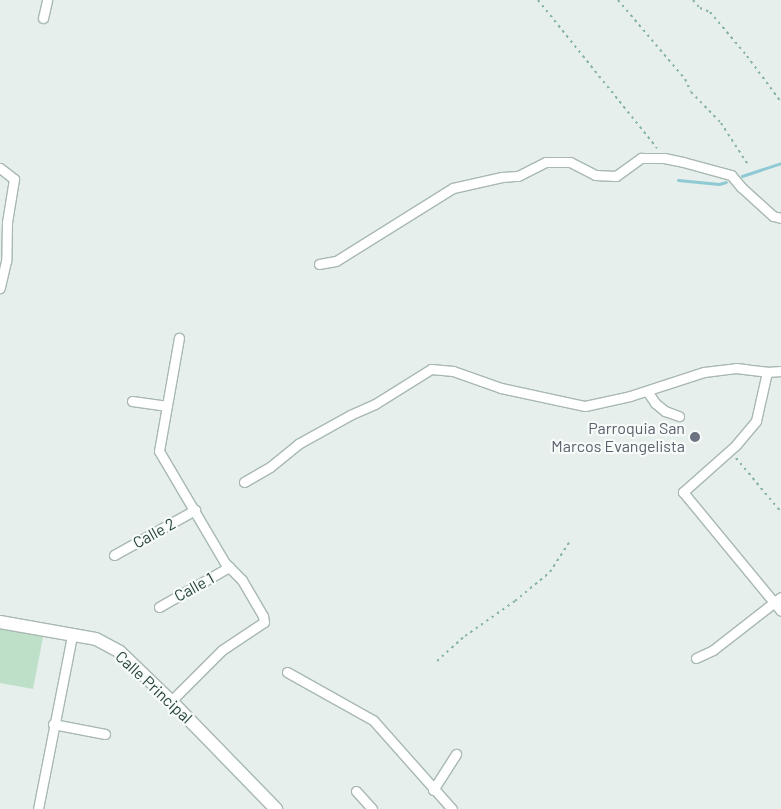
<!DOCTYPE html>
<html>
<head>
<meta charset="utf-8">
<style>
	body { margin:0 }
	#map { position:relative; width:781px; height:809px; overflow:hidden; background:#e6efeb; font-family:Barlow,sans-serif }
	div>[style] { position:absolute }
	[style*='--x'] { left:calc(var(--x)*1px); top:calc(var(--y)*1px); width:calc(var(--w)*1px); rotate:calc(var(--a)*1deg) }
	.green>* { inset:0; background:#bfe0c8 }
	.stream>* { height:3px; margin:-1.5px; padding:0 1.5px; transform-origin:1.5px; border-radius:1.5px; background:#8ec9d4 }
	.path>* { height:2px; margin-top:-1px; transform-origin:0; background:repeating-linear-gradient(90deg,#86b3a5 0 2.5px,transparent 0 6.5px) }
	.roads { filter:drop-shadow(1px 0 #a8b8b2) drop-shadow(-1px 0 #a8b8b2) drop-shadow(0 1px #a8b8b2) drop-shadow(0 -1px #a8b8b2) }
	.street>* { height:9px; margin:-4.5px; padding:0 4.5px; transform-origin:4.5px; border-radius:4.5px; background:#fff }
	.secondary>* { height:12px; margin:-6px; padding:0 6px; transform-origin:6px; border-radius:6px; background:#fff }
	.dots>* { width:14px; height:14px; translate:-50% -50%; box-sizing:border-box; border:2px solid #f7fbf9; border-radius:50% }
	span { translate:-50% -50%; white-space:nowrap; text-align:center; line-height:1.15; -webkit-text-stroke:4.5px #f7fbf9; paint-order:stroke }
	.worship-label { font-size:16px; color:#5b616d }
	.right { translate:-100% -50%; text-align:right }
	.street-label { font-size:16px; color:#24423a }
</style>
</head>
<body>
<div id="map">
	<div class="green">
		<div style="clip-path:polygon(0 628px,43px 637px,33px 689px,0 683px)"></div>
	</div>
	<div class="stream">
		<div style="--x:742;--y:176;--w:41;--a:-18.4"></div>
		<div style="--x:678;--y:180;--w:41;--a:5.6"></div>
		<div style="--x:719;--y:184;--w:7;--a:-16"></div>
	</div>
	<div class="path">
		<div style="--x:538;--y:0;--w:190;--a:51.2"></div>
		<div style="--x:618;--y:0;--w:104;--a:49.7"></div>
		<div style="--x:685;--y:79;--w:14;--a:65"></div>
		<div style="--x:691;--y:92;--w:43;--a:45.9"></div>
		<div style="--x:721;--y:123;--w:48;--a:57"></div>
		<div style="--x:693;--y:0;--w:11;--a:49"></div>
		<div style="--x:700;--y:8;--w:11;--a:22"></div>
		<div style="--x:710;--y:12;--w:57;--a:49.9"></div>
		<div style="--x:747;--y:56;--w:57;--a:53.5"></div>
		<div style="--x:736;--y:458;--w:70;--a:50.2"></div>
		<div style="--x:437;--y:661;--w:38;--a:-42"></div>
		<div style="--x:465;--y:636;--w:61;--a:-35"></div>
		<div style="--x:515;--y:601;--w:45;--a:-39.6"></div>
		<div style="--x:550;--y:572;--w:35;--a:-57"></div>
	</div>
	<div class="roads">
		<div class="street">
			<div style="--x:43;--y:18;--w:18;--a:-77"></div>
			<div style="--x:0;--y:168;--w:18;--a:38"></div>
			<div style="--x:14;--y:179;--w:44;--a:99.2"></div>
			<div style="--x:7;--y:222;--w:39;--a:91"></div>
			<div style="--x:6;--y:261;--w:28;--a:103"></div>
			<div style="--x:319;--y:264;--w:17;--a:-10"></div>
			<div style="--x:336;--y:261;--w:138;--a:-32"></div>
			<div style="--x:453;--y:188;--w:50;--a:-12.7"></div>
			<div style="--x:502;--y:177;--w:16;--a:-4"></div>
			<div style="--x:518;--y:176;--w:31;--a:-27"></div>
			<div style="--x:546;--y:162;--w:24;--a:0"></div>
			<div style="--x:570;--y:162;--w:28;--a:27"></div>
			<div style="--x:595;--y:175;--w:21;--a:3"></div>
			<div style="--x:616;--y:176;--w:31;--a:-36"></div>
			<div style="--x:641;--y:158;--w:23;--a:0"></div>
			<div style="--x:664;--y:158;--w:19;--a:12"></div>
			<div style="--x:683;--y:162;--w:50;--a:15.2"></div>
			<div style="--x:731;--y:175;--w:16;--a:50"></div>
			<div style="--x:741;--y:187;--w:43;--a:42.2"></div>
			<div style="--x:773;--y:216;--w:8;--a:14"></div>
			<div style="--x:767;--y:372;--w:50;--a:102.7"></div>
			<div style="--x:756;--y:421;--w:31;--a:130"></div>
			<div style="--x:736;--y:445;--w:71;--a:138.4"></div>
			<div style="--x:683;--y:492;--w:154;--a:50.5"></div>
			<div style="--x:647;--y:391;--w:14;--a:56"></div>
			<div style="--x:655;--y:403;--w:13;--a:39"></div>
			<div style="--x:665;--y:411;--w:15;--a:20"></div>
			<div style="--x:132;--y:401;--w:34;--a:8"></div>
			<div style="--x:244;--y:482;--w:30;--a:-30"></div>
			<div style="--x:270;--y:467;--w:36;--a:-39"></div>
			<div style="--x:298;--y:444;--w:60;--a:-29.1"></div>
			<div style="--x:350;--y:415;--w:27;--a:-24"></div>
			<div style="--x:375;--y:404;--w:66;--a:-32"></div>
			<div style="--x:431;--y:369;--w:22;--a:5"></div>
			<div style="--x:453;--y:371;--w:51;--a:19.5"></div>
			<div style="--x:501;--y:388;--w:86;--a:12.1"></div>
			<div style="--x:585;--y:406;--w:46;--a:-12.5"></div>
			<div style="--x:630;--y:396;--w:78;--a:-18"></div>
			<div style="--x:704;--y:372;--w:32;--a:-7"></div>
			<div style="--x:736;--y:368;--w:31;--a:7"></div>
			<div style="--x:767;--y:372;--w:14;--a:-4"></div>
			<div style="--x:114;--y:555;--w:93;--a:-29.1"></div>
			<div style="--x:159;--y:607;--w:81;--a:-29.7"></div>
			<div style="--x:696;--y:658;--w:19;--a:-25"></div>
			<div style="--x:713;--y:650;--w:86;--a:-37.9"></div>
			<div style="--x:287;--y:672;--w:98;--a:29.2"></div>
			<div style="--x:373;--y:720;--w:119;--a:48.4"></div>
			<div style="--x:171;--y:701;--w:72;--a:-45"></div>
			<div style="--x:222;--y:650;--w:50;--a:-33.7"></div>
			<div style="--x:264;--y:622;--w:6;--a:-99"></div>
			<div style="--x:263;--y:616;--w:42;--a:-120.3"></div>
			<div style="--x:242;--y:580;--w:24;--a:-135"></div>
			<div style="--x:225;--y:563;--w:130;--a:-120.5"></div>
			<div style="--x:159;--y:451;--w:115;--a:-80"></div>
			<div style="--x:53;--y:724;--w:53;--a:10.9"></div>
			<div style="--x:433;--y:790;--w:43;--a:-57.4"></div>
			<div style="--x:356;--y:791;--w:24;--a:48"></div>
			<div style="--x:38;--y:809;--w:177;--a:-78.9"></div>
		</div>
		<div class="secondary">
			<div style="--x:0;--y:622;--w:97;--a:10"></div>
			<div style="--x:96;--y:639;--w:27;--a:28"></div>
			<div style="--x:120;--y:652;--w:71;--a:43.9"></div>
			<div style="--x:171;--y:701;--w:151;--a:45.8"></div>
		</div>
	</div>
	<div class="dots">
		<div style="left:695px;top:437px;background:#6b7280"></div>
	</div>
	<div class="worship-label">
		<span class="right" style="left:685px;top:437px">Parroquia San<br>Marcos Evangelista</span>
	</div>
	<div class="street-label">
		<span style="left:154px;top:533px;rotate:-29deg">Calle 2</span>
		<span style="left:194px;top:587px;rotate:-29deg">Calle 1</span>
		<span style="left:154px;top:687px;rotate:43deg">Calle Principal</span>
	</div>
</div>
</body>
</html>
